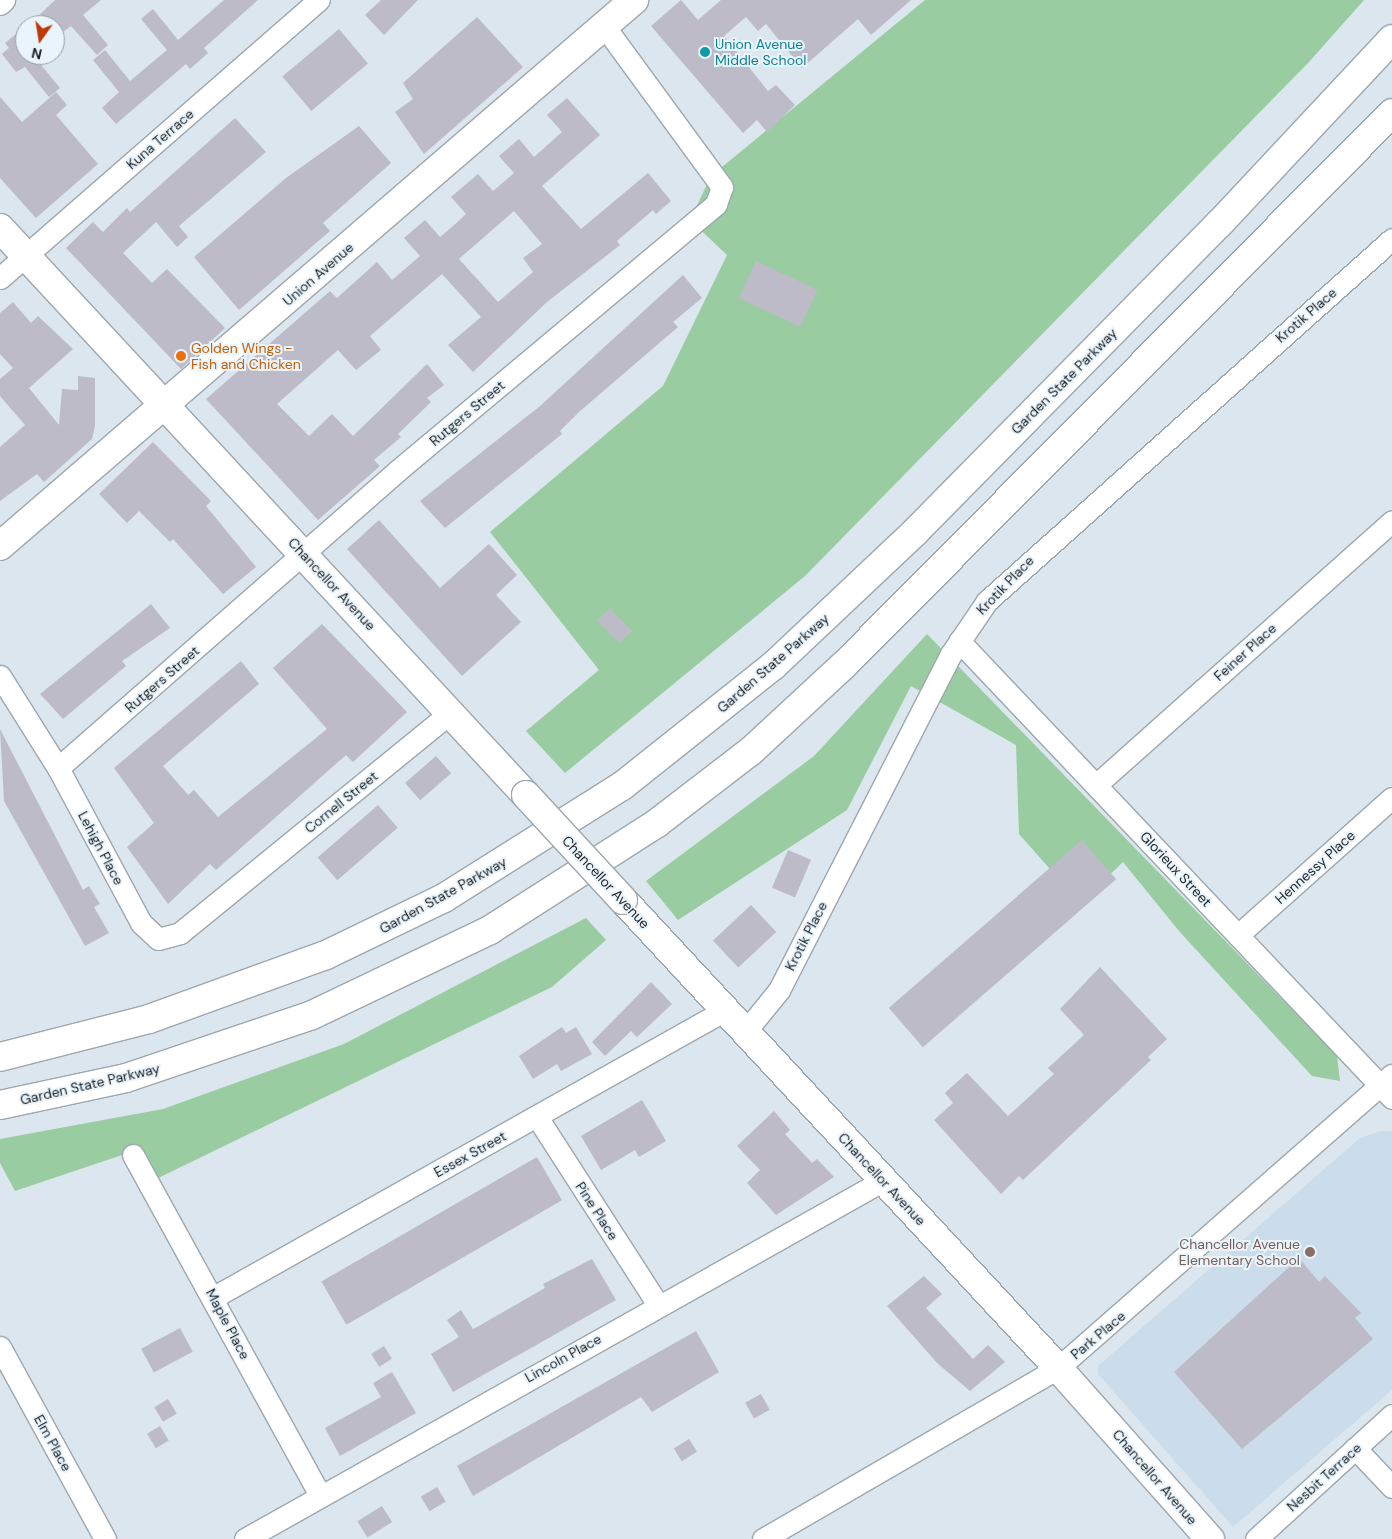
<!DOCTYPE html>
<html>
<head>
<meta charset="utf-8">
<style>
	body { margin:0 }
	#map { position:relative; width:1392px; height:1539px; overflow:hidden; background:#dce6ef; font-family:"DM Sans",sans-serif }
	div>[style] { position:absolute }
	[style*='--x'] { left:calc(var(--x)*1px); top:calc(var(--y)*1px); width:calc(var(--w)*1px); rotate:calc(var(--a)*1deg) }
	.built>* { inset:0; background:#cbdcea }
	.green>* { inset:0; background:#99cca0 }
	.building>* { inset:0; background:#bcbbc7; transform-origin:0 0 }
	.roads { filter:drop-shadow(1px 0 #9da7af) drop-shadow(-1px 0 #9da7af) drop-shadow(0 1px #9da7af) drop-shadow(0 -1px #9da7af) }
	.street>* { height:21px; margin:-10.5px; padding:0 10.5px; transform-origin:10.5px; border-radius:10.5px; background:#fff }
	.secondary>* { height:28px; margin:-14px; padding:0 14px; transform-origin:14px; border-radius:14px; background:#fff }
	.highway>* { height:28px; margin:-14px; padding:0 14px; transform-origin:14px; border-radius:14px; background:#fff }
	.bridges { filter:drop-shadow(1px 0 #9da7af) drop-shadow(-1px 0 #9da7af) drop-shadow(0 1px #9da7af) drop-shadow(0 -1px #9da7af) }
	.secondary-bridge>* { height:28px; margin:-14px; padding:0 14px; transform-origin:14px; border-radius:14px; background:#fff }
	.dots>* { width:14px; height:14px; translate:-50% -50%; box-sizing:border-box; border:2px solid #e9f4fc; border-radius:50% }
	span { translate:-50% -50%; white-space:nowrap; text-align:center; line-height:1.15; -webkit-text-stroke:4px #e9f4fc; paint-order:stroke }
	.culture-label { font-size:14px; color:#0d838f }
	.left { translate:0 -50%; text-align:left }
	.street-label { font-size:14px; color:#1d2124 }
	.food-label { font-size:14px; color:#c56008 }
	.education-label { font-size:14px; color:#785e54 }
	.right { translate:-100% -50%; text-align:right }
	.north { position:absolute; left:15px; top:15px; width:50px; height:50px; box-sizing:border-box; background:#e9f4fc; border:1px solid #97a0a6; border-radius:50%; rotate:193deg; font-size:14px; font-weight:700; line-height:20px; text-align:center; color:#1d2124 }
	.north::after { content:''; display:block; margin:auto; width:18px; height:22px; background:#c03803; clip-path:polygon(50% 0,100% 100%,50% 72%,0 100%) }
</style>
</head>
<body>
<div id="map">
	<div class="built">
		<div style="clip-path:polygon(1380px 1131px,1392px 1131px,1392px 1390px,1233px 1527px,1098px 1374px,1098px 1366px,1360px 1138px)"></div>
	</div>
	<div class="green">
		<div style="clip-path:polygon(925px 0,1364px 0,1309px 62px,805px 576px,565px 773px,526px 731px,599px 670px,490px 532px,663px 386px,727px 255px,690px 220px,711px 176px)"></div>
		<div style="clip-path:polygon(927px 634px,1337px 1056px,1340px 1081px,1312px 1076px,1179px 931px,1123px 862px,1080px 903px,1019px 834px,1016px 745px,911px 686px,847px 810px,678px 920px,646px 881px,814px 756px)"></div>
		<div style="clip-path:polygon(586px 918px,606px 940px,552px 987px,148px 1183px,134px 1151px,15px 1191px,0 1163px,0 1139px,163px 1109px,344px 1044px)"></div>
	</div>
	<div class="building">
		<div style="clip-path:polygon(55px 0,101px 0,83px 15px,108px 45px,97px 55px,71px 26px,55px 38px,55px 25px,29px 25px)"></div>
		<div style="clip-path:polygon(224px 0,258px 0,204px 48px,208px 53px,190px 69px,186px 64px,116px 124px,102px 108px,119px 92px,93px 60px,105px 50px,130px 81px,167px 50px,141px 19px,153px 9px,178px 40px)"></div>
		<div style="clip-path:polygon(381px 0,418px 0,384px 35px,365px 15px)"></div>
		<div style="clip-path:polygon(681px 0,698px 20px,721px 0,911px 0,871px 35px,858px 19px,802px 68px,766px 24px,758px 31px,746px 17px,724px 36px,768px 91px,776px 85px,795px 105px,767px 132px,757px 120px,743px 133px,651px 26px)"></div>
		<div style="clip-path:polygon(477px 17px,523px 67px,424px 154px,395px 112px,413px 99px,403px 83px)"></div>
		<div style="left:339px;top:29px;width:45px;height:74px;rotate:50deg"></div>
		<div style="clip-path:polygon(16px 34px,20px 40px,25px 36px,25px 55px,33px 55px,60px 88px,49px 97px,25px 67px,16px 72px,2px 54px,9px 48px,5px 43px)"></div>
		<div style="clip-path:polygon(56px 92px,67px 105px,56px 115px,98px 164px,36px 218px,0 178px,0 97px,22px 122px)"></div>
		<div style="clip-path:polygon(evenodd,567px 98px,600px 135px,542px 186px,581px 229px,648px 173px,671px 201px,656px 214px,653px 210px,617px 241px,620px 245px,547px 302px,473px 372px,448px 345px,481px 317px,442px 274px,370px 336px,381px 350px,356px 370px,338px 350px,277px 404px,309px 436px,332px 414px,353px 436px,427px 364px,444px 385px,427px 398px,431px 402px,398px 434px,401px 437px,374px 460px,380px 466px,318px 520px,206px 399px,330px 291px,337px 298px,377px 262px,392px 280px,420px 256px,404px 238px,425px 220px,440px 237px,453px 226px,466px 214px,451px 197px,478px 174px,493px 191px,514px 173px,499px 156px,519px 139px,534px 157px,562px 132px,547px 115px,567px 98px,514px 211px,542px 244px,523px 258px,533px 272px,498px 302px,459px 259px,514px 211px)"></div>
		<div style="clip-path:polygon(235px 118px,266px 152px,179px 226px,188px 237px,177px 247px,156px 222px,123px 253px,152px 283px,167px 269px,225px 328px,181px 369px,66px 248px,93px 222px,103px 232px,127px 208px,130px 212px)"></div>
		<div style="clip-path:polygon(359px 126px,391px 163px,323px 223px,330px 231px,239px 310px,194px 257px,286px 178px)"></div>
		<div style="left:756px;top:261px;width:68px;height:41px;rotate:25deg"></div>
		<div style="clip-path:polygon(683px 275px,702px 298px,673px 322px,678px 327px,579px 412px,560px 431px,562px 434px,445px 528px,420px 501px,540px 406px)"></div>
		<div style="clip-path:polygon(13px 302px,31px 323px,38px 316px,73px 349px,29px 388px,59px 425px,62px 389px,78px 390px,78px 376px,95px 378px,95px 426px,92px 439px,44px 482px,37px 474px,0 501px,0 447px,25px 425px,0 396px,0 379px,13px 368px,0 354px,0 313px)"></div>
		<div style="clip-path:polygon(153px 442px,211px 501px,206px 506px,256px 567px,223px 594px,173px 539px,170px 542px,139px 511px,127px 523px,99px 494px)"></div>
		<div style="clip-path:polygon(379px 520px,440px 588px,489px 544px,517px 575px,496px 595px,521px 622px,462px 676px,347px 549px)"></div>
		<div style="clip-path:polygon(151px 604px,170px 628px,122px 661px,126px 666px,63px 719px,40px 694px)"></div>
		<div style="left:610px;top:608px;width:32px;height:18px;rotate:46deg"></div>
		<div style="clip-path:polygon(322px 624px,407px 712px,353px 762px,346px 755px,216px 870px,210px 864px,168px 904px,127px 847px,154px 823px,114px 768px,241px 661px,259px 684px,163px 766px,188px 795px,194px 790px,218px 817px,327px 729px,273px 668px)"></div>
		<div style="clip-path:polygon(0 729px,83px 890px,89px 886px,100px 904px,94px 907px,109px 933px,85px 946px,4px 801px)"></div>
		<div style="left:436px;top:756px;width:23px;height:41px;rotate:49deg"></div>
		<div style="left:378px;top:805px;width:30px;height:80px;rotate:49deg"></div>
		<div style="left:1082px;top:840px;width:52px;height:256px;rotate:49deg"></div>
		<div style="left:788px;top:850px;width:25px;height:41px;rotate:23deg"></div>
		<div style="left:751px;top:905px;width:37px;height:52px;rotate:47deg"></div>
		<div style="clip-path:polygon(1100px 967px,1167px 1039px,1148px 1057px,1151px 1060px,1023px 1180px,1019px 1176px,1001px 1194px,934px 1120px,953px 1103px,945px 1093px,967px 1073px,1008px 1116px,1054px 1074px,1048px 1068px,1084px 1035px,1060px 1009px)"></div>
		<div style="clip-path:polygon(651px 982px,672px 1004px,637px 1037px,631px 1031px,605px 1056px,592px 1042px)"></div>
		<div style="clip-path:polygon(562px 1027px,566px 1033px,576px 1027px,592px 1054px,561px 1071px,557px 1064px,533px 1079px,519px 1056px)"></div>
		<div style="clip-path:polygon(642px 1100px,666px 1141px,639px 1157px,635px 1150px,601px 1170px,581px 1136px)"></div>
		<div style="clip-path:polygon(774px 1111px,790px 1130px,785px 1134px,812px 1163px,817px 1159px,834px 1177px,776px 1215px,747px 1183px,760px 1170px,737px 1146px)"></div>
		<div style="left:537px;top:1157px;width:50px;height:249px;rotate:60deg"></div>
		<div style="clip-path:polygon(1299px 1258px,1319px 1282px,1325px 1276px,1361px 1313px,1355px 1318px,1373px 1339px,1242px 1449px,1174px 1372px)"></div>
		<div style="clip-path:polygon(592px 1259px,616px 1300px,453px 1392px,431px 1354px,459px 1337px,447px 1320px,461px 1310px,473px 1329px,477px 1327px,545px 1288px,543px 1284px)"></div>
		<div style="clip-path:polygon(924px 1276px,942px 1294px,926px 1308px,973px 1359px,988px 1345px,1005px 1362px,970px 1391px,937px 1363px,887px 1306px)"></div>
		<div style="left:180px;top:1328px;width:27px;height:44px;rotate:62deg"></div>
		<div style="clip-path:polygon(696px 1331px,719px 1372px,652px 1412px,641px 1397px,473px 1496px,457px 1466px)"></div>
		<div style="left:384px;top:1346px;width:15px;height:15px;rotate:58deg"></div>
		<div style="clip-path:polygon(392px 1372px,416px 1413px,340px 1456px,325px 1428px,381px 1397px,373px 1383px)"></div>
		<div style="left:761px;top:1394px;width:18px;height:18px;rotate:61deg"></div>
		<div style="left:168px;top:1399px;width:17px;height:16px;rotate:59deg"></div>
		<div style="left:160px;top:1426px;width:17px;height:15px;rotate:59deg"></div>
		<div style="left:689px;top:1439px;width:15px;height:18px;rotate:58deg"></div>
		<div style="left:437px;top:1487px;width:17px;height:19px;rotate:59deg"></div>
		<div style="left:382px;top:1506px;width:19px;height:29px;rotate:58deg"></div>
	</div>
	<div class="roads">
		<div class="street">
			<div style="--x:0;--y:4;--w:6;--a:-45"></div>
			<div style="--x:0;--y:278;--w:423;--a:-41.1"></div>
			<div style="--x:959;--y:641;--w:630;--a:46.54"></div>
			<div style="--x:0;--y:676;--w:109;--a:57.8"></div>
			<div style="--x:58;--y:768;--w:176;--a:61.8"></div>
			<div style="--x:141;--y:923;--w:23;--a:43"></div>
			<div style="--x:158;--y:939;--w:23;--a:-15"></div>
			<div style="--x:180;--y:933;--w:348;--a:-39.2"></div>
			<div style="--x:58;--y:768;--w:451;--a:-41.2"></div>
			<div style="--x:397;--y:471;--w:416;--a:-39.9"></div>
			<div style="--x:716;--y:204;--w:18;--a:-71"></div>
			<div style="--x:722;--y:187;--w:198;--a:-126.2"></div>
			<div style="--x:1097;--y:784;--w:395;--a:-41.7"></div>
			<div style="--x:1238;--y:935;--w:206;--a:-41.7"></div>
			<div style="--x:745;--y:1032;--w:54;--a:-51"></div>
			<div style="--x:779;--y:990;--w:377;--a:-62.9"></div>
			<div style="--x:951;--y:654;--w:64;--a:-55.8"></div>
			<div style="--x:987;--y:601;--w:543;--a:-41.79"></div>
			<div style="--x:537;--y:1117;--w:224;--a:57.2"></div>
			<div style="--x:133;--y:1155;--w:387;--a:61.2"></div>
			<div style="--x:214;--y:1297;--w:586;--a:-29.32"></div>
			<div style="--x:0;--y:1347;--w:219;--a:61.3"></div>
			<div style="--x:1355;--y:1448;--w:54;--a:46.5"></div>
			<div style="--x:245;--y:1539;--w:733;--a:-29.33"></div>
			<div style="--x:763;--y:1539;--w:341;--a:-30.1"></div>
			<div style="--x:1058;--y:1368;--w:444;--a:-41.3"></div>
			<div style="--x:1256;--y:1539;--w:184;--a:-42.4"></div>
		</div>
		<div class="secondary">
			<div style="--x:0;--y:228;--w:773;--a:47.15"></div>
			<div style="--x:0;--y:546;--w:837;--a:-40.73"></div>
			<div style="--x:623;--y:900;--w:639;--a:47.09"></div>
			<div style="--x:1058;--y:1368;--w:229;--a:48.4"></div>
		</div>
		<div class="highway">
			<div style="--x:0;--y:1057;--w:154;--a:-14.3"></div>
			<div style="--x:149;--y:1019;--w:188;--a:-19.9"></div>
			<div style="--x:326;--y:955;--w:131;--a:-25.8"></div>
			<div style="--x:444;--y:898;--w:210;--a:-32.2"></div>
			<div style="--x:622;--y:786;--w:193;--a:-38.5"></div>
			<div style="--x:773;--y:666;--w:195;--a:-43.3"></div>
			<div style="--x:915;--y:532;--w:433;--a:-45.4"></div>
			<div style="--x:1219;--y:224;--w:253;--a:-46.9"></div>
			<div style="--x:0;--y:1105;--w:129;--a:-12.1"></div>
			<div style="--x:126;--y:1078;--w:196;--a:-18.7"></div>
			<div style="--x:312;--y:1015;--w:197;--a:-25.5"></div>
			<div style="--x:490;--y:930;--w:198;--a:-32.6"></div>
			<div style="--x:657;--y:823;--w:118;--a:-37.5"></div>
			<div style="--x:751;--y:751;--w:128;--a:-42.8"></div>
			<div style="--x:845;--y:664;--w:776;--a:-45.21"></div>
		</div>
	</div>
	<div class="bridges">
		<div class="secondary-bridge">
			<div style="--x:526;--y:795;--w:143;--a:47.3"></div>
		</div>
	</div>
	<div class="dots">
		<div style="left:705px;top:52px;background:#0f9aa8"></div>
		<div style="left:181px;top:356px;background:#e8710a"></div>
		<div style="left:1310px;top:1252px;background:#8d6e63"></div>
	</div>
	<div class="culture-label">
		<span class="left" style="left:715px;top:52px">Union Avenue<br>Middle School</span>
	</div>
	<div class="street-label">
		<span style="left:160px;top:139px;rotate:-41deg">Kuna Terrace</span>
		<span style="left:318px;top:274px;rotate:-41deg">Union Avenue</span>
		<span style="left:1306px;top:315px;rotate:-41deg">Krotik Place</span>
		<span style="left:1064px;top:381px;rotate:-45deg">Garden State Parkway</span>
		<span style="left:467px;top:413px;rotate:-40deg">Rutgers Street</span>
		<span style="left:332px;top:584px;rotate:47deg">Chancellor Avenue</span>
		<span style="left:1005px;top:585px;rotate:-46deg">Krotik Place</span>
		<span style="left:1245px;top:652px;rotate:-42deg">Feiner Place</span>
		<span style="left:773px;top:663px;rotate:-41deg">Garden State Parkway</span>
		<span style="left:162px;top:679px;rotate:-41deg">Rutgers Street</span>
		<span style="left:341px;top:802px;rotate:-39deg">Cornell Street</span>
		<span style="left:101px;top:848px;rotate:62deg">Lehigh Place</span>
		<span style="left:1315px;top:867px;rotate:-42deg">Hennessy Place</span>
		<span style="left:1176px;top:869px;rotate:47deg">Glorieux Street</span>
		<span style="left:606px;top:882px;rotate:47deg">Chancellor Avenue</span>
		<span style="left:443px;top:895px;rotate:-29deg">Garden State Parkway</span>
		<span style="left:806px;top:936px;rotate:-63deg">Krotik Place</span>
		<span style="left:90px;top:1084px;rotate:-13deg">Garden State Parkway</span>
		<span style="left:470px;top:1154px;rotate:-29deg">Essex Street</span>
		<span style="left:882px;top:1179px;rotate:47deg">Chancellor Avenue</span>
		<span style="left:597px;top:1211px;rotate:57deg">Pine Place</span>
		<span style="left:228px;top:1324px;rotate:62deg">Maple Place</span>
		<span style="left:1098px;top:1335px;rotate:-40deg">Park Place</span>
		<span style="left:563px;top:1358px;rotate:-29deg">Lincoln Place</span>
		<span style="left:53px;top:1443px;rotate:61deg">Elm Place</span>
		<span style="left:1155px;top:1477px;rotate:49deg">Chancellor Avenue</span>
		<span style="left:1324px;top:1477px;rotate:-42deg">Nesbit Terrace</span>
	</div>
	<div class="food-label">
		<span class="left" style="left:191px;top:356px">Golden Wings -<br>Fish and Chicken</span>
	</div>
	<div class="education-label">
		<span class="right" style="left:1300px;top:1252px">Chancellor Avenue<br>Elementary School</span>
	</div>
	<div class="north">N</div>
</div>
</body>
</html>
